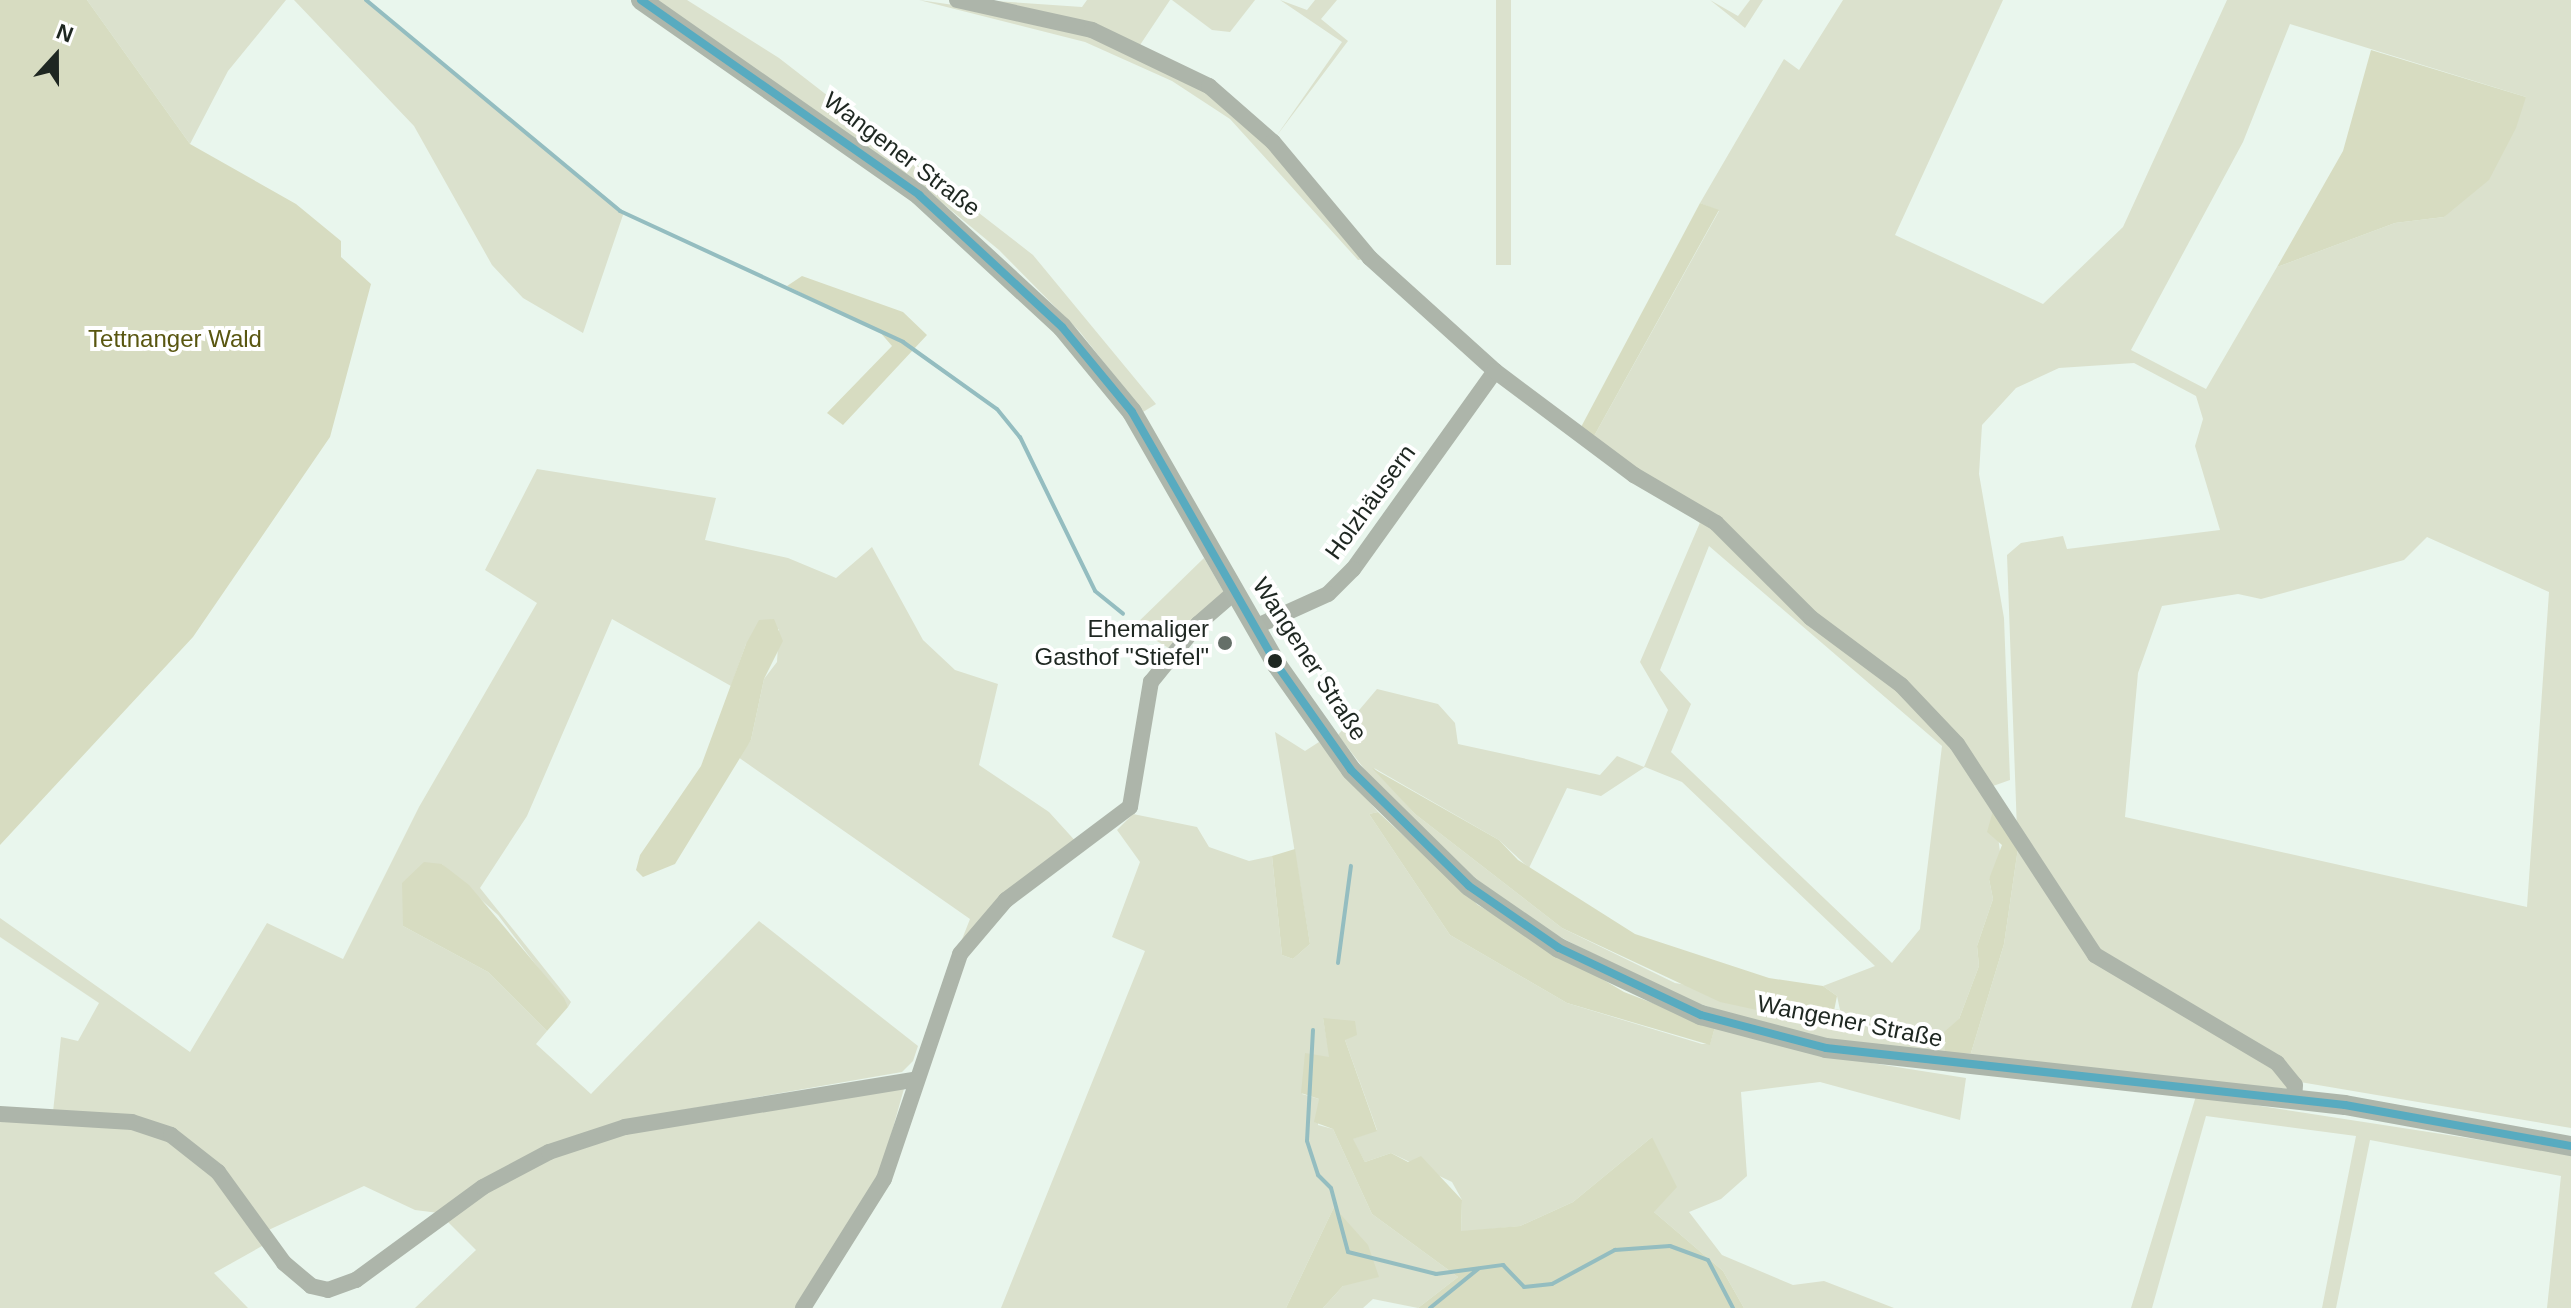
<!DOCTYPE html>
<html>
<head>
<meta charset="utf-8">
<style>
	body { margin:0 }
	#map { position:relative; width:2571px; height:1308px; overflow:hidden; background:#e9f6ed; font-family:Helvetica,sans-serif }
	div>[style] { position:absolute }
	[style*='--x'] { left:calc(var(--x)*1px); top:calc(var(--y)*1px); width:calc(var(--w)*1px); rotate:calc(var(--a)*1deg) }
	.green>* { inset:0; background:#dbe1cd; transform-origin:0 0 }
	.forest>* { inset:0; background:#d7dcc1 }
	.stream>* { height:4px; margin:-2px; padding:0 2px; transform-origin:2px; border-radius:2px; background:#94bdc0 }
	.minor>* { height:16px; margin:-8px; padding:0 8px; transform-origin:8px; border-radius:8px; background:#adb5aa }
	.major>* { height:20px; margin:-10px; padding:0 10px; transform-origin:10px; border-radius:10px; background:#adb6ab }
	.bus-1>* { height:8px; margin:-4px; padding:0 4px; transform-origin:4px; border-radius:4px; background:#58abc0 }
	.dots>* { width:22px; height:22px; translate:-50% -50%; box-sizing:border-box; border:4px solid #fff; border-radius:50% }
	span { translate:-50% -50%; white-space:nowrap; text-align:center; line-height:1.15; -webkit-text-stroke:8px #fff; paint-order:stroke }
	.street-label { font-size:24px; color:#1e2721 }
	.park-label { font-size:24px; color:#595610 }
	.poi-label { font-size:24px; color:#1e2721 }
	.right { translate:-100% -50%; text-align:right }
	.north { position:absolute; left:16px; top:16px; width:80px; height:80px; -webkit-text-stroke:6px #fff; paint-order:stroke; rotate:21deg; font-size:22px; font-weight:700; line-height:32px; text-align:center; color:#1e2721 }
	.north::after { content:''; display:block; margin:auto; width:28px; height:36px; background:#1e2721; clip-path:polygon(50% 0,100% 100%,50% 72%,0 100%) }
</style>
</head>
<body>
<div id="map">
	<div class="green">
		<div style="clip-path:polygon(87px 0,286px 0,228px 71px,190px 144px)"></div>
		<div style="clip-path:polygon(294px 0,367px 0,624px 212px,583px 333px,523px 298px,492px 265px,414px 126px)"></div>
		<div style="clip-path:polygon(656px 0,687px 0,779px 58px,1033px 255px,1156px 404px,1143px 412px,1080px 332px,999px 250px,912px 178px)"></div>
		<div style="clip-path:polygon(919px 0,1037px 17px,1151px 58px,1238px 111px,1367px 259px,1358px 260px,1230px 119px,1172px 81px,1085px 42px)"></div>
		<div style="clip-path:polygon(980px 0,1082px 7px,1087px 0,1170px 0,1140px 45px)"></div>
		<div style="clip-path:polygon(1172px 0,1255px 0,1230px 32px,1212px 30px)"></div>
		<div style="clip-path:polygon(1280px 0,1307px 10px,1315px 0,1337px 0,1321px 19px,1348px 41px,1275px 138px,1342px 42px)"></div>
		<div style="left:1496px;top:0;width:15px;height:265px"></div>
		<div style="clip-path:polygon(1710px 0,1738px 16px,1750px 0,1763px 0,1745px 28px)"></div>
		<div style="clip-path:polygon(evenodd,1843px 0,2003px 0,1895px 235px,2043px 304px,2123px 227px,2227px 0,2571px 0,2571px 1128px,2300px 1082px,2096px 951px,2017px 831px,2007px 555px,2021px 543px,2063px 536px,2067px 549px,2220px 530px,2195px 446px,2203px 419px,2196px 396px,2134px 363px,2059px 368px,2016px 388px,1982px 425px,1979px 474px,2004px 618px,2010px 780px,1993px 786px,1933px 709px,1593px 438px,1719px 211px,1700px 203px,1784px 59px,1799px 70px,1843px 0,2290px 24px,2526px 97px,2444px 217px,2395px 223px,2277px 267px,2206px 389px,2131px 350px,2243px 142px,2290px 24px,1843px 0,2427px 537px,2549px 592px,2527px 907px,2125px 817px,2138px 673px,2162px 606px,2238px 594px,2261px 599px,2404px 560px,2427px 537px)"></div>
		<div style="clip-path:polygon(537px 469px,716px 498px,705px 540px,788px 558px,836px 578px,872px 547px,923px 640px,955px 670px,998px 684px,979px 765px,1049px 812px,1079px 845px,1007px 892px,959px 947px,970px 919px,738px 757px,751px 740px,764px 679px,777px 662px,779px 629px,746px 644px,731px 686px,612px 619px,527px 816px,480px 888px,571px 1002px,568px 1007px,498px 915px,442px 864px,403px 926px,488px 972px,547px 1031px,536px 1044px,591px 1094px,759px 921px,918px 1046px,913px 1061px,902px 1072px,637px 1118px,439px 1213px,415px 1210px,364px 1186px,262px 1233px,262px 1246px,214px 1273px,248px 1308px,0 1308px,0 1113px,53px 1112px,61px 1037px,78px 1041px,99px 1003px,0 937px,0 918px,190px 1052px,267px 923px,343px 959px,419px 807px,537px 603px,485px 570px)"></div>
		<div style="clip-path:polygon(evenodd,1702px 518px,1896px 685px,1956px 747px,1994px 807px,2001px 859px,1989px 879px,1993px 899px,1977px 946px,1979px 966px,1959px 1019px,1971px 1053px,2004px 944px,2018px 848px,2092px 958px,2266px 1060px,2289px 1089px,1890px 1051px,1782px 1030px,1681px 998px,1548px 931px,1479px 882px,1372px 779px,1338px 735px,1377px 689px,1438px 704px,1455px 723px,1458px 744px,1600px 775px,1617px 756px,1644px 767px,1668px 710px,1640px 662px,1702px 518px,1709px 546px,1942px 746px,1920px 929px,1892px 963px,1671px 752px,1691px 704px,1660px 670px,1709px 546px,1702px 518px,1645px 767px,1682px 782px,1875px 966px,1823px 986px,1837px 996px,1840px 1010px,1675px 983px,1562px 928px,1415px 814px,1374px 768px,1499px 840px,1529px 868px,1567px 788px,1601px 796px,1645px 767px)"></div>
		<div style="clip-path:polygon(1204px 558px,1229px 601px,1172px 650px,1133px 627px)"></div>
		<div style="clip-path:polygon(1275px 732px,1305px 751px,1319px 742px,1378px 812px,1369px 814px,1450px 935px,1567px 1003px,1702px 1044px,1710px 1044px,1715px 1027px,1821px 1055px,1966px 1078px,1960px 1120px,1820px 1082px,1741px 1092px,1747px 1176px,1721px 1199px,1689px 1212px,1722px 1255px,1793px 1285px,1824px 1281px,1894px 1308px,1744px 1308px,1723px 1271px,1654px 1212px,1652px 1137px,1573px 1202px,1520px 1226px,1461px 1232px,1462px 1200px,1452px 1182px,1391px 1153px,1365px 1162px,1352px 1139px,1377px 1130px,1345px 1040px,1323px 1018px,1330px 1058px,1302px 1094px,1319px 1099px,1318px 1125px,1333px 1129px,1372px 1214px,1458px 1277px,1418px 1308px,1373px 1299px,1363px 1308px,1323px 1308px,1343px 1286px,1334px 1207px,1286px 1308px,1001px 1308px,1145px 951px,1112px 937px,1140px 862px,1117px 830px,1133px 814px,1197px 827px,1209px 847px,1249px 861px,1272px 856px,1282px 955px,1293px 959px,1310px 944px)"></div>
		<div style="clip-path:polygon(905px 1085px,874px 1196px,799px 1308px,415px 1308px,476px 1250px,445px 1219px,525px 1167px,627px 1130px)"></div>
		<div style="clip-path:polygon(2196px 1096px,2571px 1154px,2571px 1308px,2547px 1308px,2561px 1176px,2370px 1140px,2336px 1308px,2322px 1308px,2356px 1136px,2206px 1116px,2152px 1308px,2131px 1308px)"></div>
	</div>
	<div class="forest">
		<div style="clip-path:polygon(0 0,87px 0,190px 144px,296px 204px,341px 241px,341px 257px,371px 284px,330px 437px,193px 637px,0 845px)"></div>
		<div style="clip-path:polygon(2371px 50px,2526px 97px,2516px 128px,2489px 180px,2444px 217px,2395px 223px,2277px 267px,2343px 151px)"></div>
		<div style="clip-path:polygon(1700px 203px,1719px 210px,1593px 438px,1580px 429px)"></div>
		<div style="clip-path:polygon(802px 276px,903px 312px,927px 335px,843px 425px,827px 413px,892px 346px,879px 331px,787px 286px)"></div>
		<div style="clip-path:polygon(774px 619px,783px 641px,764px 679px,751px 740px,675px 864px,643px 877px,636px 870px,640px 855px,701px 766px,746px 644px,759px 620px)"></div>
		<div style="clip-path:polygon(1372px 768px,1499px 840px,1518px 860px,1635px 934px,1769px 978px,1823px 986px,1837px 996px,1831px 1026px,1720px 1002px,1562px 928px,1415px 814px)"></div>
		<div style="clip-path:polygon(1994px 807px,2018px 848px,2004px 944px,1971px 1053px,1945px 1053px,1944px 1032px,1959px 1019px,1979px 966px,1977px 946px,1993px 899px,1989px 879px,2002px 845px,1987px 832px)"></div>
		<div style="clip-path:polygon(1378px 812px,1478px 905px,1624px 992px,1715px 1027px,1710px 1045px,1567px 1003px,1450px 935px,1369px 814px)"></div>
		<div style="clip-path:polygon(1295px 849px,1310px 944px,1293px 959px,1282px 955px,1272px 856px)"></div>
		<div style="clip-path:polygon(424px 862px,442px 864px,469px 885px,564px 998px,568px 1007px,547px 1031px,488px 972px,403px 926px,402px 883px)"></div>
		<div style="clip-path:polygon(1323px 1018px,1355px 1021px,1357px 1035px,1345px 1040px,1377px 1131px,1353px 1139px,1365px 1162px,1391px 1153px,1408px 1162px,1421px 1156px,1462px 1200px,1461px 1231px,1520px 1226px,1573px 1202px,1652px 1137px,1677px 1187px,1654px 1212px,1723px 1271px,1744px 1308px,1418px 1308px,1458px 1277px,1372px 1214px,1333px 1129px,1314px 1122px,1319px 1099px,1301px 1093px,1305px 1053px,1329px 1057px)"></div>
		<div style="clip-path:polygon(1334px 1207px,1368px 1245px,1379px 1277px,1343px 1286px,1323px 1308px,1286px 1308px)"></div>
	</div>
	<div class="stream">
		<div style="--x:366;--y:0;--w:330;--a:39.7"></div>
		<div style="--x:620;--y:211;--w:312;--a:24.8"></div>
		<div style="--x:903;--y:342;--w:115;--a:35.5"></div>
		<div style="--x:997;--y:409;--w:36;--a:51"></div>
		<div style="--x:1020;--y:437;--w:171;--a:64"></div>
		<div style="--x:1095;--y:591;--w:36;--a:39"></div>
		<div style="--x:1338;--y:963;--w:98;--a:-82.4"></div>
		<div style="--x:1313;--y:1030;--w:111;--a:93.1"></div>
		<div style="--x:1307;--y:1141;--w:36;--a:72"></div>
		<div style="--x:1318;--y:1175;--w:18;--a:45"></div>
		<div style="--x:1331;--y:1188;--w:66;--a:75.1"></div>
		<div style="--x:1348;--y:1252;--w:91;--a:14"></div>
		<div style="--x:1436;--y:1274;--w:68;--a:-7.7"></div>
		<div style="--x:1503;--y:1265;--w:30;--a:46"></div>
		<div style="--x:1524;--y:1287;--w:28;--a:-6"></div>
		<div style="--x:1552;--y:1284;--w:72;--a:-28.4"></div>
		<div style="--x:1615;--y:1250;--w:55;--a:-4.2"></div>
		<div style="--x:1670;--y:1246;--w:40;--a:20.2"></div>
		<div style="--x:1708;--y:1260;--w:54;--a:62.5"></div>
		<div style="--x:1430;--y:1308;--w:62;--a:-39.1"></div>
	</div>
	<div class="minor">
		<div style="--x:957;--y:0;--w:138;--a:12.5"></div>
		<div style="--x:1092;--y:30;--w:130;--a:25.6"></div>
		<div style="--x:1209;--y:86;--w:85;--a:41.2"></div>
		<div style="--x:1273;--y:142;--w:151;--a:50.1"></div>
		<div style="--x:1370;--y:258;--w:169;--a:42.1"></div>
		<div style="--x:1495;--y:371;--w:244;--a:125.6"></div>
		<div style="--x:1353;--y:569;--w:35;--a:135"></div>
		<div style="--x:1328;--y:594;--w:80;--a:155.7"></div>
		<div style="--x:1495;--y:371;--w:174;--a:36.8"></div>
		<div style="--x:1634;--y:475;--w:95;--a:30.3"></div>
		<div style="--x:1716;--y:523;--w:134;--a:45"></div>
		<div style="--x:1811;--y:618;--w:112;--a:36.7"></div>
		<div style="--x:1901;--y:685;--w:81;--a:46.5"></div>
		<div style="--x:1957;--y:744;--w:252;--a:56.8"></div>
		<div style="--x:2095;--y:955;--w:212;--a:30.7"></div>
		<div style="--x:2277;--y:1063;--w:28;--a:51"></div>
		<div style="--x:2295;--y:1085;--w:14;--a:94"></div>
		<div style="--x:0;--y:1114;--w:132;--a:3.5"></div>
		<div style="--x:132;--y:1122;--w:41;--a:18.4"></div>
		<div style="--x:171;--y:1135;--w:60;--a:38.2"></div>
		<div style="--x:218;--y:1172;--w:112;--a:54"></div>
		<div style="--x:284;--y:1263;--w:35;--a:40"></div>
		<div style="--x:311;--y:1286;--w:17;--a:13"></div>
		<div style="--x:328;--y:1290;--w:30;--a:-20"></div>
		<div style="--x:356;--y:1280;--w:157;--a:-36.2"></div>
		<div style="--x:483;--y:1187;--w:75;--a:-27.9"></div>
		<div style="--x:549;--y:1152;--w:80;--a:-18.2"></div>
		<div style="--x:625;--y:1127;--w:292;--a:-9.3"></div>
		<div style="--x:803;--y:1308;--w:152;--a:-57.9"></div>
		<div style="--x:884;--y:1179;--w:237;--a:-71.3"></div>
		<div style="--x:960;--y:954;--w:71;--a:-49.6"></div>
		<div style="--x:1006;--y:900;--w:155;--a:-36.9"></div>
		<div style="--x:1130;--y:807;--w:127;--a:-80.5"></div>
		<div style="--x:1151;--y:682;--w:75;--a:-51"></div>
		<div style="--x:1198;--y:624;--w:49;--a:-40.9"></div>
	</div>
	<div class="major">
		<div style="--x:641;--y:0;--w:340;--a:35"></div>
		<div style="--x:919;--y:195;--w:195;--a:42.7"></div>
		<div style="--x:1062;--y:327;--w:110;--a:50.5"></div>
		<div style="--x:1132;--y:412;--w:292;--a:60.2"></div>
		<div style="--x:1277;--y:665;--w:128;--a:54.8"></div>
		<div style="--x:1351;--y:770;--w:165;--a:44.5"></div>
		<div style="--x:1469;--y:886;--w:109;--a:34.6"></div>
		<div style="--x:1559;--y:948;--w:157;--a:25.3"></div>
		<div style="--x:1701;--y:1015;--w:129;--a:14.8"></div>
		<div style="--x:1826;--y:1048;--w:522;--a:6.27"></div>
		<div style="--x:2345;--y:1105;--w:230;--a:10.3"></div>
	</div>
	<div class="bus-1">
		<div style="--x:641;--y:0;--w:340;--a:35"></div>
		<div style="--x:919;--y:195;--w:195;--a:42.7"></div>
		<div style="--x:1062;--y:327;--w:110;--a:50.5"></div>
		<div style="--x:1132;--y:412;--w:292;--a:60.2"></div>
		<div style="--x:1277;--y:665;--w:128;--a:54.8"></div>
		<div style="--x:1351;--y:770;--w:165;--a:44.5"></div>
		<div style="--x:1469;--y:886;--w:109;--a:34.6"></div>
		<div style="--x:1559;--y:948;--w:157;--a:25.3"></div>
		<div style="--x:1701;--y:1015;--w:129;--a:14.8"></div>
		<div style="--x:1826;--y:1048;--w:522;--a:6.27"></div>
		<div style="--x:2345;--y:1105;--w:230;--a:10.3"></div>
	</div>
	<div class="dots">
		<div style="left:1225px;top:643px;background:#656f68"></div>
		<div style="left:1275px;top:661px;background:#1e2721"></div>
	</div>
	<div class="street-label">
		<span style="left:902px;top:154px;rotate:37deg">Wangener Straße</span>
		<span style="left:1370px;top:502px;rotate:-54deg">Holzhäusern</span>
		<span style="left:1310px;top:659px;rotate:57deg">Wangener Straße</span>
		<span style="left:1850px;top:1021px;rotate:11deg">Wangener Straße</span>
	</div>
	<div class="park-label">
		<span style="left:175px;top:339px">Tettnanger Wald</span>
	</div>
	<div class="poi-label">
		<span class="right" style="left:1209px;top:643px">Ehemaliger<br>Gasthof "Stiefel"</span>
	</div>
	<div class="north">N</div>
</div>
</body>
</html>
